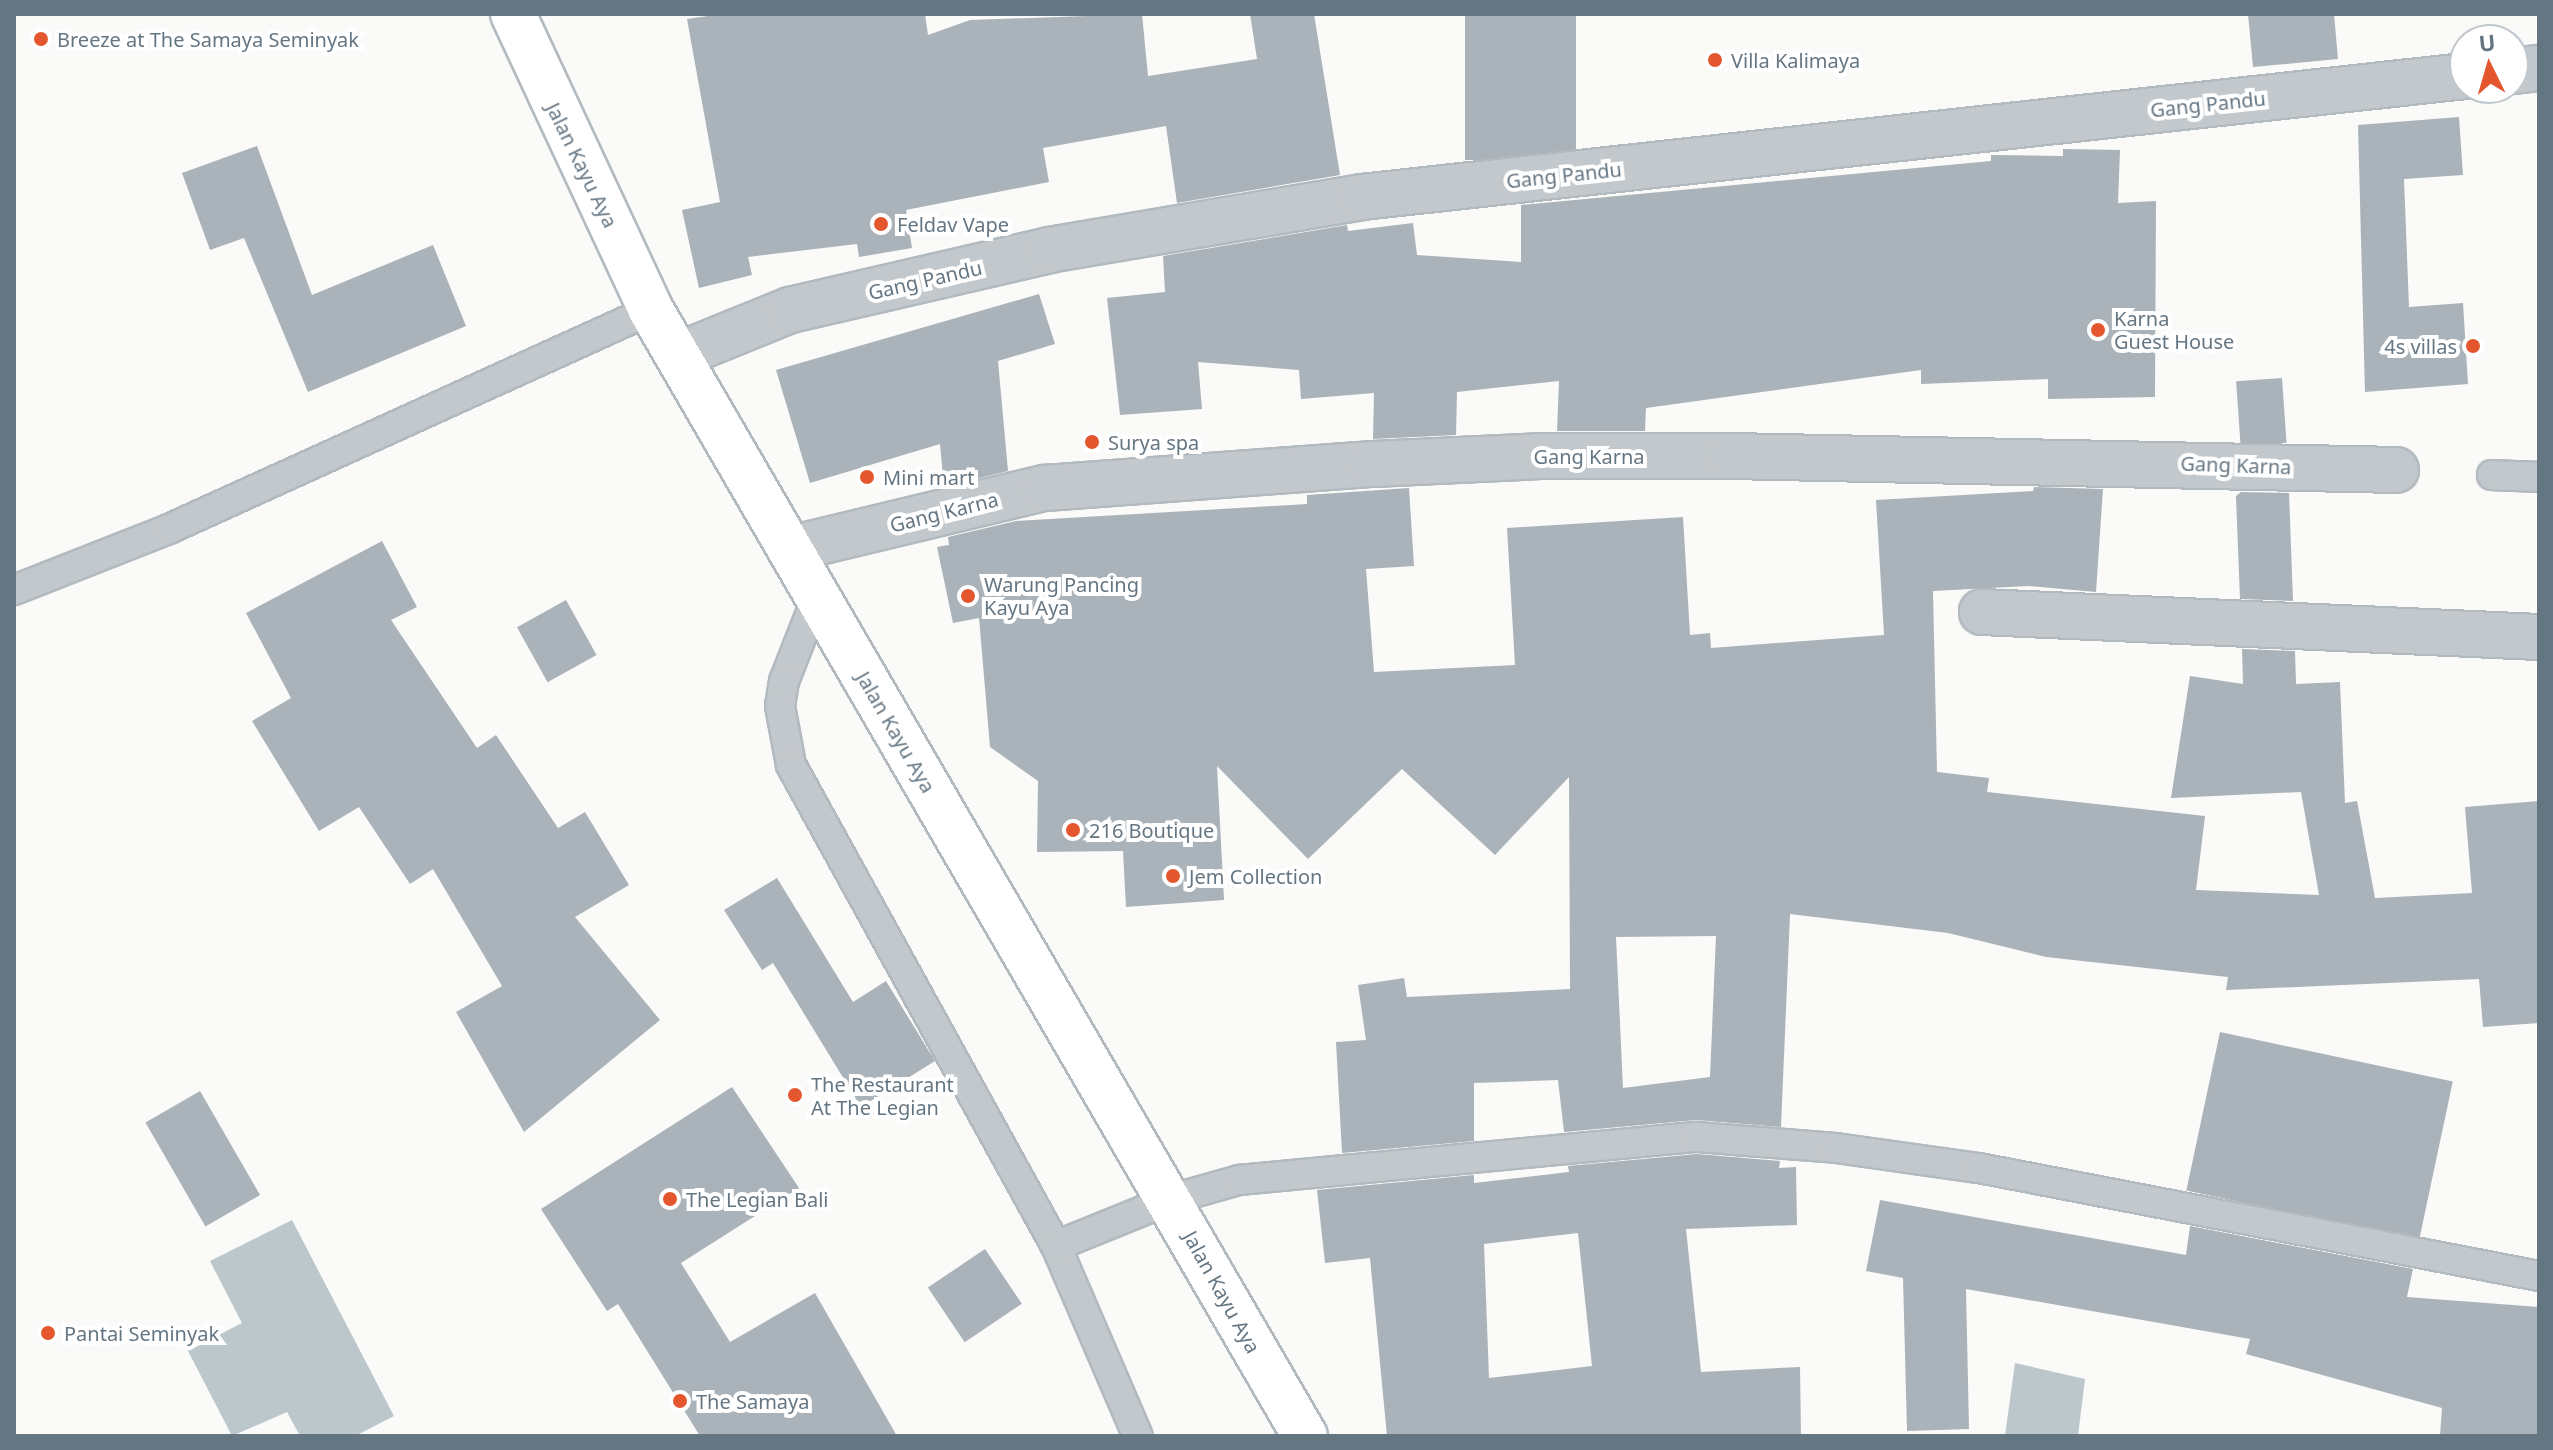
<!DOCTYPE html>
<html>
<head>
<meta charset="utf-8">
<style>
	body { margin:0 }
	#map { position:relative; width:2553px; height:1450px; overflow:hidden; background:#fafaf8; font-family:"Noto Sans",sans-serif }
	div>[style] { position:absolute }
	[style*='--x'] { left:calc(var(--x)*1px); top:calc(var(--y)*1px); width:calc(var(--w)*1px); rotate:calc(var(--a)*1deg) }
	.water>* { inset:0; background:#bbc7cb }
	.building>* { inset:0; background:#aab3b9; transform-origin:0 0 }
	.roads { filter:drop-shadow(2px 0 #b3babf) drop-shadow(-2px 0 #b3babf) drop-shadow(0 2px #b3babf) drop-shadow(0 -2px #b3babf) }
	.service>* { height:28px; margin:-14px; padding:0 14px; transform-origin:14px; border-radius:14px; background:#c3c8cc }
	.minor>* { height:44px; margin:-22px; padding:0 22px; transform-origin:22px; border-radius:22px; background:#c3c8cc }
	.secondary>* { height:44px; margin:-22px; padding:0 22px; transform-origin:22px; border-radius:22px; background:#fff }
	.dots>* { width:22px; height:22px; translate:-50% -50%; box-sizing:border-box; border:4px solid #fff; border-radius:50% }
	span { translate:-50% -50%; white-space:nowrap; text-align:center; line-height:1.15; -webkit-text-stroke:8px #fff; paint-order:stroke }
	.poi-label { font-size:20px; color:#657683 }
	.left { translate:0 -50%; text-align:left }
	.right { translate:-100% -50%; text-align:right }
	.street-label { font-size:20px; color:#657683 }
	.frame { position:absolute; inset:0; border:16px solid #657683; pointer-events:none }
	.north { position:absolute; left:2449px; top:24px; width:80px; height:80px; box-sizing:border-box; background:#fff; border:2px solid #c1c8cd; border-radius:50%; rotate:355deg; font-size:22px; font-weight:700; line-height:32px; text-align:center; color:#657683 }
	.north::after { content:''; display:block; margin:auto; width:28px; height:36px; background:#e4572e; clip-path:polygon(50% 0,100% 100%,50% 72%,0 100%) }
</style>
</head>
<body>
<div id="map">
	<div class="water">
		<div style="clip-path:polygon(292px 1220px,394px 1416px,355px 1436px,300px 1436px,287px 1412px,232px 1436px,188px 1351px,242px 1323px,210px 1261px)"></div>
		<div style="clip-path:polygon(2015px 1363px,2085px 1379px,2078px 1436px,2005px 1436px)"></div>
	</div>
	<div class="building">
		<div style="clip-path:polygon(722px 14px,925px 14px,928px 35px,970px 20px,1142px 14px,1148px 76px,1257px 59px,1250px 14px,1314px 14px,1340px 175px,1177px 203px,1166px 126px,1043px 148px,1049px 182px,906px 210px,912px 248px,859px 257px,857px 244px,748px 257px,752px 275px,699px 288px,682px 210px,720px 202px,687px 19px)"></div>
		<div style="left:1465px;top:14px;width:111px;height:146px"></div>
		<div style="clip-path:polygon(2248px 14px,2334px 14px,2338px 59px,2253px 67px)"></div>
		<div style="clip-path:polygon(2459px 117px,2463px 175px,2404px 179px,2409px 307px,2463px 303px,2468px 384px,2365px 392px,2358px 125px)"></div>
		<div style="clip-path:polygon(257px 146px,312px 295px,433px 245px,466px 326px,308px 392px,244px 238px,210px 250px,182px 173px)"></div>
		<div style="clip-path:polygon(2063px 149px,2120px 150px,2118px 203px,2156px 201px,2155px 397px,2048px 399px,2048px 379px,1921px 384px,1921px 370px,1646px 408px,1645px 431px,1557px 431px,1559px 381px,1457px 392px,1456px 435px,1373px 439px,1374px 393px,1301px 399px,1299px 370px,1198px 362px,1202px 409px,1120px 415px,1107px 298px,1165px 292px,1163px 256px,1347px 225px,1348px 231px,1413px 223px,1417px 255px,1521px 262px,1521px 205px,1991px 161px,1991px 155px,2063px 156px)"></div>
		<div style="clip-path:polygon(1039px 294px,1055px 344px,998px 361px,1008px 471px,944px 487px,940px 444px,810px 483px,776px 370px)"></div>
		<div style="left:2282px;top:378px;width:65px;height:46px;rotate:86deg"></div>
		<div style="clip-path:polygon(evenodd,2034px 487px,2103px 489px,2096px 592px,2028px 586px,1933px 591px,1937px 772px,1989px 778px,1987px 792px,2205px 816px,2196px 890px,2319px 895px,2301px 792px,2171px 798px,2190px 676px,2243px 684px,2242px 649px,2295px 651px,2296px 684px,2340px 682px,2345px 803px,2357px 801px,2375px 898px,2472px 893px,2465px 807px,2539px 801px,2539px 1023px,2483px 1027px,2479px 979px,2226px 990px,2228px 977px,2046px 957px,1948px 933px,1790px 914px,1781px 1127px,1696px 1120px,1564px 1132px,1558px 1080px,1474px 1083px,1474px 1141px,1342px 1153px,1336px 1042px,1366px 1040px,1358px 985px,1404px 978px,1407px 997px,1570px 989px,1569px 777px,1495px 855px,1402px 769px,1308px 859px,1217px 766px,1224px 900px,1126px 907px,1123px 851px,1037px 852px,1038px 781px,990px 747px,979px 618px,953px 623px,937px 547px,949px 545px,948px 537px,1016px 521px,1307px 504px,1307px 495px,1409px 488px,1414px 566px,1366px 569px,1374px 672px,1515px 665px,1507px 528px,1683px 517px,1690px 635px,1710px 633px,1711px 648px,1884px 635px,1876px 500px,2033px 491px,2034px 487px,1716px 936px,1710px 1077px,1623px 1088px,1616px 937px,1716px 936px)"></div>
		<div style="clip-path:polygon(2241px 492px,2289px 493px,2293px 601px,2240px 599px,2236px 496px)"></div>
		<div style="clip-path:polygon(382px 541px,417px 607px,391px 620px,477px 748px,496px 735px,558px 828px,585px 812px,629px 885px,575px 917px,660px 1020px,524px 1132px,456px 1012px,502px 986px,433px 869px,410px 884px,359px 807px,319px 831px,252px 721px,291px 698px,246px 613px)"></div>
		<div style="left:566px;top:600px;width:63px;height:56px;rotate:61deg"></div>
		<div style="clip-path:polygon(777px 878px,853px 1002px,886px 981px,935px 1061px,861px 1107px,773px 963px,762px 970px,724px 910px)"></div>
		<div style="left:2220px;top:1032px;width:238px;height:162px;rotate:12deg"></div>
		<div style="clip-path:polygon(732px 1087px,799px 1188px,681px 1263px,730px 1342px,815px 1293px,897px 1436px,700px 1436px,618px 1304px,607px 1311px,541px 1209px)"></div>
		<div style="left:200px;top:1091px;width:120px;height:63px;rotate:60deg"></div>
		<div style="clip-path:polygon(evenodd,1697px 1154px,1780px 1161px,1779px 1168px,1796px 1167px,1797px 1225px,1686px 1229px,1701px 1372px,1800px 1367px,1801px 1436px,1387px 1436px,1370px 1258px,1325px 1263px,1317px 1190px,1474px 1175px,1474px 1183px,1569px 1172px,1568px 1166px,1697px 1154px,1578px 1233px,1592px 1366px,1489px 1378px,1484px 1244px,1578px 1233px)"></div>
		<div style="clip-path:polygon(1880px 1200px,2186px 1255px,2190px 1226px,2413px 1269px,2407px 1297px,2539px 1307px,2539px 1436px,2440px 1436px,2442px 1408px,2246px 1354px,2250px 1339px,1966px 1289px,1969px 1429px,1907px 1431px,1903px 1278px,1866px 1271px)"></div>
		<div style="left:985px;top:1249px;width:66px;height:69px;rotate:56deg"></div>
	</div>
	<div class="roads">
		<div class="service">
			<div style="--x:2492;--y:475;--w:47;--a:2.4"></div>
			<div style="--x:14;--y:590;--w:169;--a:-21.5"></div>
			<div style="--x:171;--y:528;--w:527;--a:-24.43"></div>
			<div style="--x:817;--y:597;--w:90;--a:111.4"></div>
			<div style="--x:784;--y:681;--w:25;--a:99"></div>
			<div style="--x:780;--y:706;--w:60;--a:79.4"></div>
			<div style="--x:791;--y:765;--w:549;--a:61.15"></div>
			<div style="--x:1056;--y:1246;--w:207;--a:66.7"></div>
			<div style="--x:1056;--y:1246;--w:125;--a:-22.1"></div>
			<div style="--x:1172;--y:1199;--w:70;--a:-15.8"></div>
			<div style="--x:1239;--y:1180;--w:460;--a:-5.4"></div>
			<div style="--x:1697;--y:1137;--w:139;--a:4.5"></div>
			<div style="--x:1836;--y:1148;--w:144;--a:8"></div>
			<div style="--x:1979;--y:1168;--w:570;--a:10.92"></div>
		</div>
		<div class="minor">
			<div style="--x:2513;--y:71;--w:26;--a:-7"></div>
			<div style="--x:679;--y:355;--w:120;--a:-22.1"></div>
			<div style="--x:790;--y:310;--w:266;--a:-13"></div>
			<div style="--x:1049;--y:250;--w:317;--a:-9.6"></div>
			<div style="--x:1362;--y:197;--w:1110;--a:-6.26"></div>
			<div style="--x:790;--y:549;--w:262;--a:-13.5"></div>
			<div style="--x:1045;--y:488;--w:329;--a:-4.2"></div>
			<div style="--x:1373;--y:464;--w:172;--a:-2.7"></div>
			<div style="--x:1545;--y:456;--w:185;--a:0"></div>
			<div style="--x:1730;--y:456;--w:666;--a:1.2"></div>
			<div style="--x:1982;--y:612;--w:558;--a:2.57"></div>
		</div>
		<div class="secondary">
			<div style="--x:513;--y:14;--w:327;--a:65"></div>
			<div style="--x:651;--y:310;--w:1302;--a:59.85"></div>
		</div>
	</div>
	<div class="dots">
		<div style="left:41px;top:39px;background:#e4572e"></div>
		<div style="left:1715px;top:60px;background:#e4572e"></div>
		<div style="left:881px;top:224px;background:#e4572e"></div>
		<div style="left:2098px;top:330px;background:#e4572e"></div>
		<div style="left:2473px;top:346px;background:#e4572e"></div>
		<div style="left:1092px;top:442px;background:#e4572e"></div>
		<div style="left:867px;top:477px;background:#e4572e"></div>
		<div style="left:968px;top:596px;background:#e4572e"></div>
		<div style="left:1073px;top:830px;background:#e4572e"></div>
		<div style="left:1173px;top:876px;background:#e4572e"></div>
		<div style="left:795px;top:1095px;background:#e4572e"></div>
		<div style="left:670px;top:1199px;background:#e4572e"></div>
		<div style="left:48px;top:1333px;background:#e4572e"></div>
		<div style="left:680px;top:1401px;background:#e4572e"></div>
	</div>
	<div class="poi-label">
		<span class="left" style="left:57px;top:39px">Breeze at The Samaya Seminyak</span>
		<span class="left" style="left:1731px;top:60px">Villa Kalimaya</span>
		<span class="left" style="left:897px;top:224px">Feldav Vape</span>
		<span class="left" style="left:2114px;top:330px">Karna<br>Guest House</span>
		<span class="right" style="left:2457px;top:346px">4s villas</span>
		<span class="left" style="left:1108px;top:442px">Surya spa</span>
		<span class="left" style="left:883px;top:477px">Mini mart</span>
		<span class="left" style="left:984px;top:596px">Warung Pancing<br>Kayu Aya</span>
		<span class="left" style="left:1089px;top:830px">216 Boutique</span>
		<span class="left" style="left:1189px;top:876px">Jem Collection</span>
		<span class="left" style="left:811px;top:1096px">The Restaurant<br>At The Legian</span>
		<span class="left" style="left:686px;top:1199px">The Legian Bali</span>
		<span class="left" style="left:64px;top:1333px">Pantai Seminyak</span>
		<span class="left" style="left:696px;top:1401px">The Samaya</span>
	</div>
	<div class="street-label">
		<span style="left:2208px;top:104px;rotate:-6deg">Gang Pandu</span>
		<span style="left:582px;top:165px;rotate:64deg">Jalan Kayu Aya</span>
		<span style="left:1564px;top:175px;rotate:-6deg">Gang Pandu</span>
		<span style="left:925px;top:280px;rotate:-13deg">Gang Pandu</span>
		<span style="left:1589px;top:456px">Gang Karna</span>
		<span style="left:2236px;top:465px;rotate:2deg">Gang Karna</span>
		<span style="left:944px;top:512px;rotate:-14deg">Gang Karna</span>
		<span style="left:896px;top:732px;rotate:60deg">Jalan Kayu Aya</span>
		<span style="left:1222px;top:1292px;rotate:61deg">Jalan Kayu Aya</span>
	</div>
	<div class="frame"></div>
	<div class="north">U</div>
</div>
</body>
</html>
